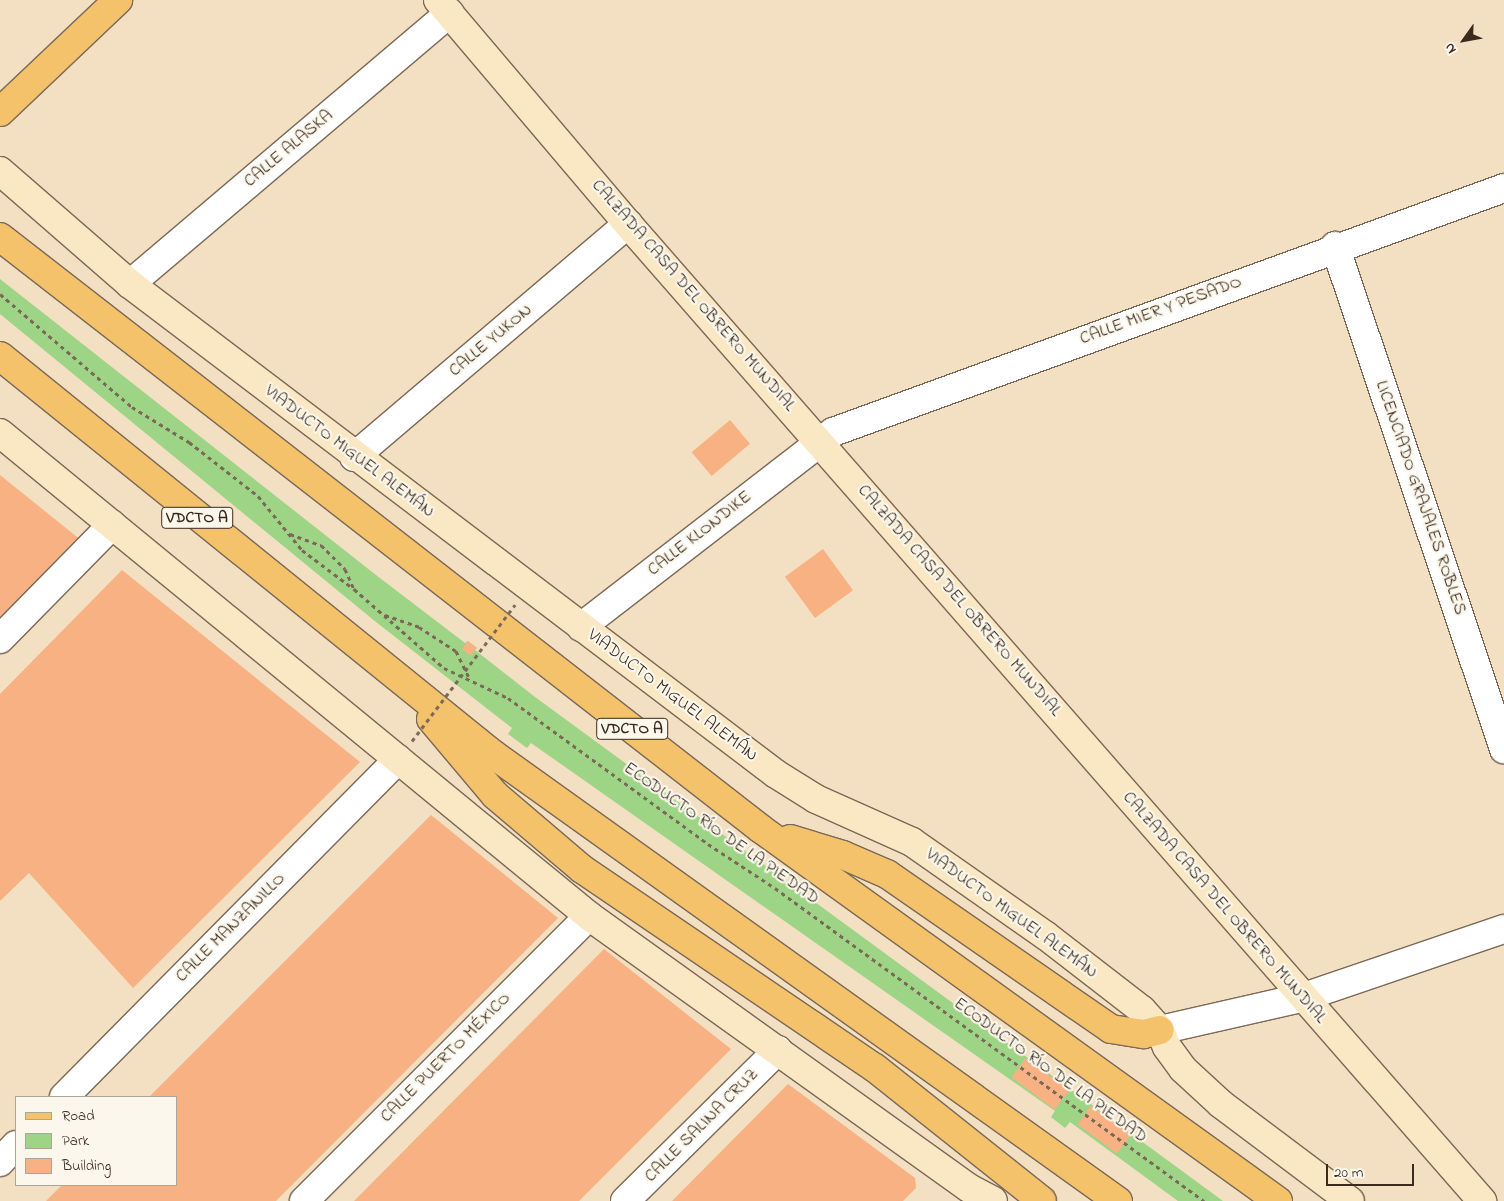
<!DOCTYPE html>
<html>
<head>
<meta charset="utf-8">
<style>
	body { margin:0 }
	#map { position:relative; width:1504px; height:1201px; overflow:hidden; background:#f3dfc2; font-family:"Indie Flower",sans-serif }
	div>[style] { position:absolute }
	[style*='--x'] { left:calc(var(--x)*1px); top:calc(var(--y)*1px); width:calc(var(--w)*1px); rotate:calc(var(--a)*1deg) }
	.green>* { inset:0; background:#9dd486 }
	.building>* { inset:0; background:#f7b183; transform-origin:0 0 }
	.path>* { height:3px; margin-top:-1.5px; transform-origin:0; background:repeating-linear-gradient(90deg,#7b6957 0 4px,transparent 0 8px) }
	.roads { filter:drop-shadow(1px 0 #7b6957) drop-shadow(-1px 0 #7b6957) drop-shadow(0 1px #7b6957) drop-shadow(0 -1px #7b6957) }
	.street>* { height:28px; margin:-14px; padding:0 14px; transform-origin:14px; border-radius:14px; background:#fff }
	.secondary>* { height:28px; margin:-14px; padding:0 14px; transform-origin:14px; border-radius:14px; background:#fae7c3 }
	.primary>* { height:28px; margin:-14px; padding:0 14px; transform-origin:14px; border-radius:14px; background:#f3c26a }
	.highway>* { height:28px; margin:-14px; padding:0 14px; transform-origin:14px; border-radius:14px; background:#f3c26a }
	.path-bridge>* { height:3px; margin-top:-1.5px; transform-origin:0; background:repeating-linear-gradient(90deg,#7b6957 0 4px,transparent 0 8px) }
	span { translate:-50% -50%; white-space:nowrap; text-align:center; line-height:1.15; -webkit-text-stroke:4.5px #fbf7ec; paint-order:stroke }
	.shield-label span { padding:1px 4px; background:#fbf7ec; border:1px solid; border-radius:4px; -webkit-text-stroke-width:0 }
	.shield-label { font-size:16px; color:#3b2a1e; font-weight:700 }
	.street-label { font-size:18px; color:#3b2a1e }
	.legend { position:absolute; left:15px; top:1096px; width:162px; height:90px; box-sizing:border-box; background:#fbf7ec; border:1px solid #aea59a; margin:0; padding:6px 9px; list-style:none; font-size:15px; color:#3b2a1e }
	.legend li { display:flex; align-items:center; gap:10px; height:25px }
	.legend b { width:25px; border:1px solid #aea59a }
	.north { position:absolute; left:1439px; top:15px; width:50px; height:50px; -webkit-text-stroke:4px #fbf7ec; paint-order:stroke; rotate:238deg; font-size:14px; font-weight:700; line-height:20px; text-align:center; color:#3b2a1e }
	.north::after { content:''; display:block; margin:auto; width:18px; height:22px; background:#3b2a1e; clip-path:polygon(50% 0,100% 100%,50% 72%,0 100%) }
	.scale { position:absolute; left:1326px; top:1164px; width:88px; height:22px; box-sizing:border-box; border:2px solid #3b2a1e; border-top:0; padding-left:6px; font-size:15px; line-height:18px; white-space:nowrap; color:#3b2a1e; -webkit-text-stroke:4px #fbf7ec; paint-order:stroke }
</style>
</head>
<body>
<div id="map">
	<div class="green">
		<div style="clip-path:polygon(0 279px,376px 575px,465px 643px,468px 641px,477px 648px,475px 650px,535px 697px,1223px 1201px,1178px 1201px,1070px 1122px,1065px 1128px,1051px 1117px,1055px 1111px,531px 743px,527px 748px,508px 734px,512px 728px,376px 622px,0 314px)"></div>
	</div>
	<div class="building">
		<div style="left:730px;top:420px;width:31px;height:50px;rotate:50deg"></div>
		<div style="clip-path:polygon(0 475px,82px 541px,0 622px)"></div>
		<div style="left:823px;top:549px;width:51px;height:47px;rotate:54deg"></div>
		<div style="clip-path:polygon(122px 570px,360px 762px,133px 988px,29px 873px,0 901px,0 694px)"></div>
		<div style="left:468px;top:641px;width:11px;height:10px;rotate:38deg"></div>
		<div style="clip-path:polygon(431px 815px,558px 918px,276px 1201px,46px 1201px,62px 1185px,176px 1185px,176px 1097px,149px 1097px)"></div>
		<div style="clip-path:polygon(604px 949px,731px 1049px,579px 1201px,354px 1201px)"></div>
		<div style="left:1026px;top:1058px;width:54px;height:24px;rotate:37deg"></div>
		<div style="clip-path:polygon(788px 1084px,915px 1178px,916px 1188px,903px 1201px,672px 1201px)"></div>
		<div style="left:1091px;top:1106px;width:49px;height:23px;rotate:36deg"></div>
	</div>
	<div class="path">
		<div style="--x:0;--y:294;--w:174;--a:40.6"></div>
		<div style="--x:132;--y:407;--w:67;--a:31.6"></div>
		<div style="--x:189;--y:442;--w:88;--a:38"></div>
		<div style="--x:258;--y:496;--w:70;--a:50.8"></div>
		<div style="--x:302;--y:550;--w:65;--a:36.9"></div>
		<div style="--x:354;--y:589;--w:120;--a:41.3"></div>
		<div style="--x:444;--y:668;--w:71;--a:25.1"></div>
		<div style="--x:508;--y:698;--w:248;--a:36.1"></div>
		<div style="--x:708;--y:844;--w:80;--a:33.3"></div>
		<div style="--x:775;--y:888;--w:531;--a:36.11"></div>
		<div style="--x:290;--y:534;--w:33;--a:20"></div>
		<div style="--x:321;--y:545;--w:34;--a:45"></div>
		<div style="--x:345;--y:569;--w:22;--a:66"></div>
		<div style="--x:385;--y:615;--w:36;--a:19"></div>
		<div style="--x:419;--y:627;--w:44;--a:33"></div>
		<div style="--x:456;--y:651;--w:32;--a:64"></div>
	</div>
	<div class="roads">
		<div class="street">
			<div style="--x:1335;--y:246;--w:531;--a:71.43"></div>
			<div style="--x:130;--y:284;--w:419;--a:-40.3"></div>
			<div style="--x:354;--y:457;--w:360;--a:-40.4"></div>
			<div style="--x:581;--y:627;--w:319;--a:-37.7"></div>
			<div style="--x:833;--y:432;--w:714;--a:-19.98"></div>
			<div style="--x:0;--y:639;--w:160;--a:-45.5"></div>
			<div style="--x:1160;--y:1030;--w:145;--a:-12.8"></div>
			<div style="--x:1301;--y:998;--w:214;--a:-18.8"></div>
			<div style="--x:64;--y:1097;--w:475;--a:-45.3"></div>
			<div style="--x:0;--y:1162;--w:23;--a:-47"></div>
			<div style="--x:304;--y:1201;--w:403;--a:-45"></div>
			<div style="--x:625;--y:1201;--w:215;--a:-44.6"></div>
		</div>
		<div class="secondary">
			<div style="--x:438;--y:0;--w:294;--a:49.7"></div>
			<div style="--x:628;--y:224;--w:1298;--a:48.84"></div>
			<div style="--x:0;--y:171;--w:172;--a:41"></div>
			<div style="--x:130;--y:284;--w:811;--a:37.18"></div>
			<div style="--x:776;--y:774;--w:47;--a:32"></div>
			<div style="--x:816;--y:799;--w:105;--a:24.1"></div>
			<div style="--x:912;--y:842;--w:162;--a:35"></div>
			<div style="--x:1045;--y:935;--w:123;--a:37.7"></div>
			<div style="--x:1142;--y:1010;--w:27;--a:48"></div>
			<div style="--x:1160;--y:1030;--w:18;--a:68"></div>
			<div style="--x:1167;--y:1047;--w:27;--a:54"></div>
			<div style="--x:1183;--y:1069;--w:52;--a:42.6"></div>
			<div style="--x:1221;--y:1104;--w:161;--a:36.9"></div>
			<div style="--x:0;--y:433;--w:762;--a:39.35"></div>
			<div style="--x:589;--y:916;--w:467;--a:35.6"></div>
			<div style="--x:969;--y:1188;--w:27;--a:28"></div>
		</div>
		<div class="primary">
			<div style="--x:0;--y:112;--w:163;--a:-43.5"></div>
		</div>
		<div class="highway">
			<div style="--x:0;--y:237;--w:964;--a:37.88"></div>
			<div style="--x:761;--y:829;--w:637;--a:35.74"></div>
			<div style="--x:0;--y:356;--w:635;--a:38.93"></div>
			<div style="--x:494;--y:755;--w:767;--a:35.56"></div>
			<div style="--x:431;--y:719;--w:99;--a:49.9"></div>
			<div style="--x:495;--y:795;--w:114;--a:40.4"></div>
			<div style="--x:582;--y:869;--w:354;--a:34.2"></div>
			<div style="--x:875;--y:1068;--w:213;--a:38.5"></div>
			<div style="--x:790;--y:839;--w:55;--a:16.8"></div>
			<div style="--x:843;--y:855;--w:48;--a:23.4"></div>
			<div style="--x:887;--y:874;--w:272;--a:34.7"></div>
			<div style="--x:1111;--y:1029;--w:33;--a:9"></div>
			<div style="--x:1144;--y:1034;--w:16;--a:-14"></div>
		</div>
	</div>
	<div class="path-bridge">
		<div style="--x:412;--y:741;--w:171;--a:-52.9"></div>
	</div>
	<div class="shield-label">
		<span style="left:197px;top:518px">VDCTO A</span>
		<span style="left:632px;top:729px">VDCTO A</span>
	</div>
	<div class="street-label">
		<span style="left:289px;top:149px;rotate:-40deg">CALLE ALASKA</span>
		<span style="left:693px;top:296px;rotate:49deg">CALZADA CASA DEL OBRERO MUNDIAL</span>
		<span style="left:1161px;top:311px;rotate:-20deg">CALLE MIER Y PESADO</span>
		<span style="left:491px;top:341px;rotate:-40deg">CALLE YUKON</span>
		<span style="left:349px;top:452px;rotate:37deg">VIADUCTO MIGUEL ALEMÁN</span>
		<span style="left:1420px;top:498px;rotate:71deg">LICENCIADO GRAJALES ROBLES</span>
		<span style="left:700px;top:534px;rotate:-38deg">CALLE KLONDIKE</span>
		<span style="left:959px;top:601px;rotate:49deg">CALZADA CASA DEL OBRERO MUNDIAL</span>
		<span style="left:672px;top:696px;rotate:37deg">VIADUCTO MIGUEL ALEMÁN</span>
		<span style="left:721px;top:834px;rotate:35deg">ECODUCTO RÍO DE LA PIEDAD</span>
		<span style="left:1224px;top:908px;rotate:49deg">CALZADA CASA DEL OBRERO MUNDIAL</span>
		<span style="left:1011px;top:914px;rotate:36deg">VIADUCTO MIGUEL ALEMÁN</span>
		<span style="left:231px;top:928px;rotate:-45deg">CALLE MANZANILLO</span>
		<span style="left:446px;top:1058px;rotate:-45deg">CALLE PUERTO MÉXICO</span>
		<span style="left:1050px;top:1071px;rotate:36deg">ECODUCTO RÍO DE LA PIEDAD</span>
		<span style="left:702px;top:1126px;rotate:-45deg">CALLE SALINA CRUZ</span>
	</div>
	<ul class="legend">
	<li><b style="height:6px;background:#f3c26a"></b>Road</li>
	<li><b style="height:14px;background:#9dd486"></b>Park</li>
	<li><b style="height:14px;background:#f7b183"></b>Building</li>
	</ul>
	<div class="north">N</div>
	<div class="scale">20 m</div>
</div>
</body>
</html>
